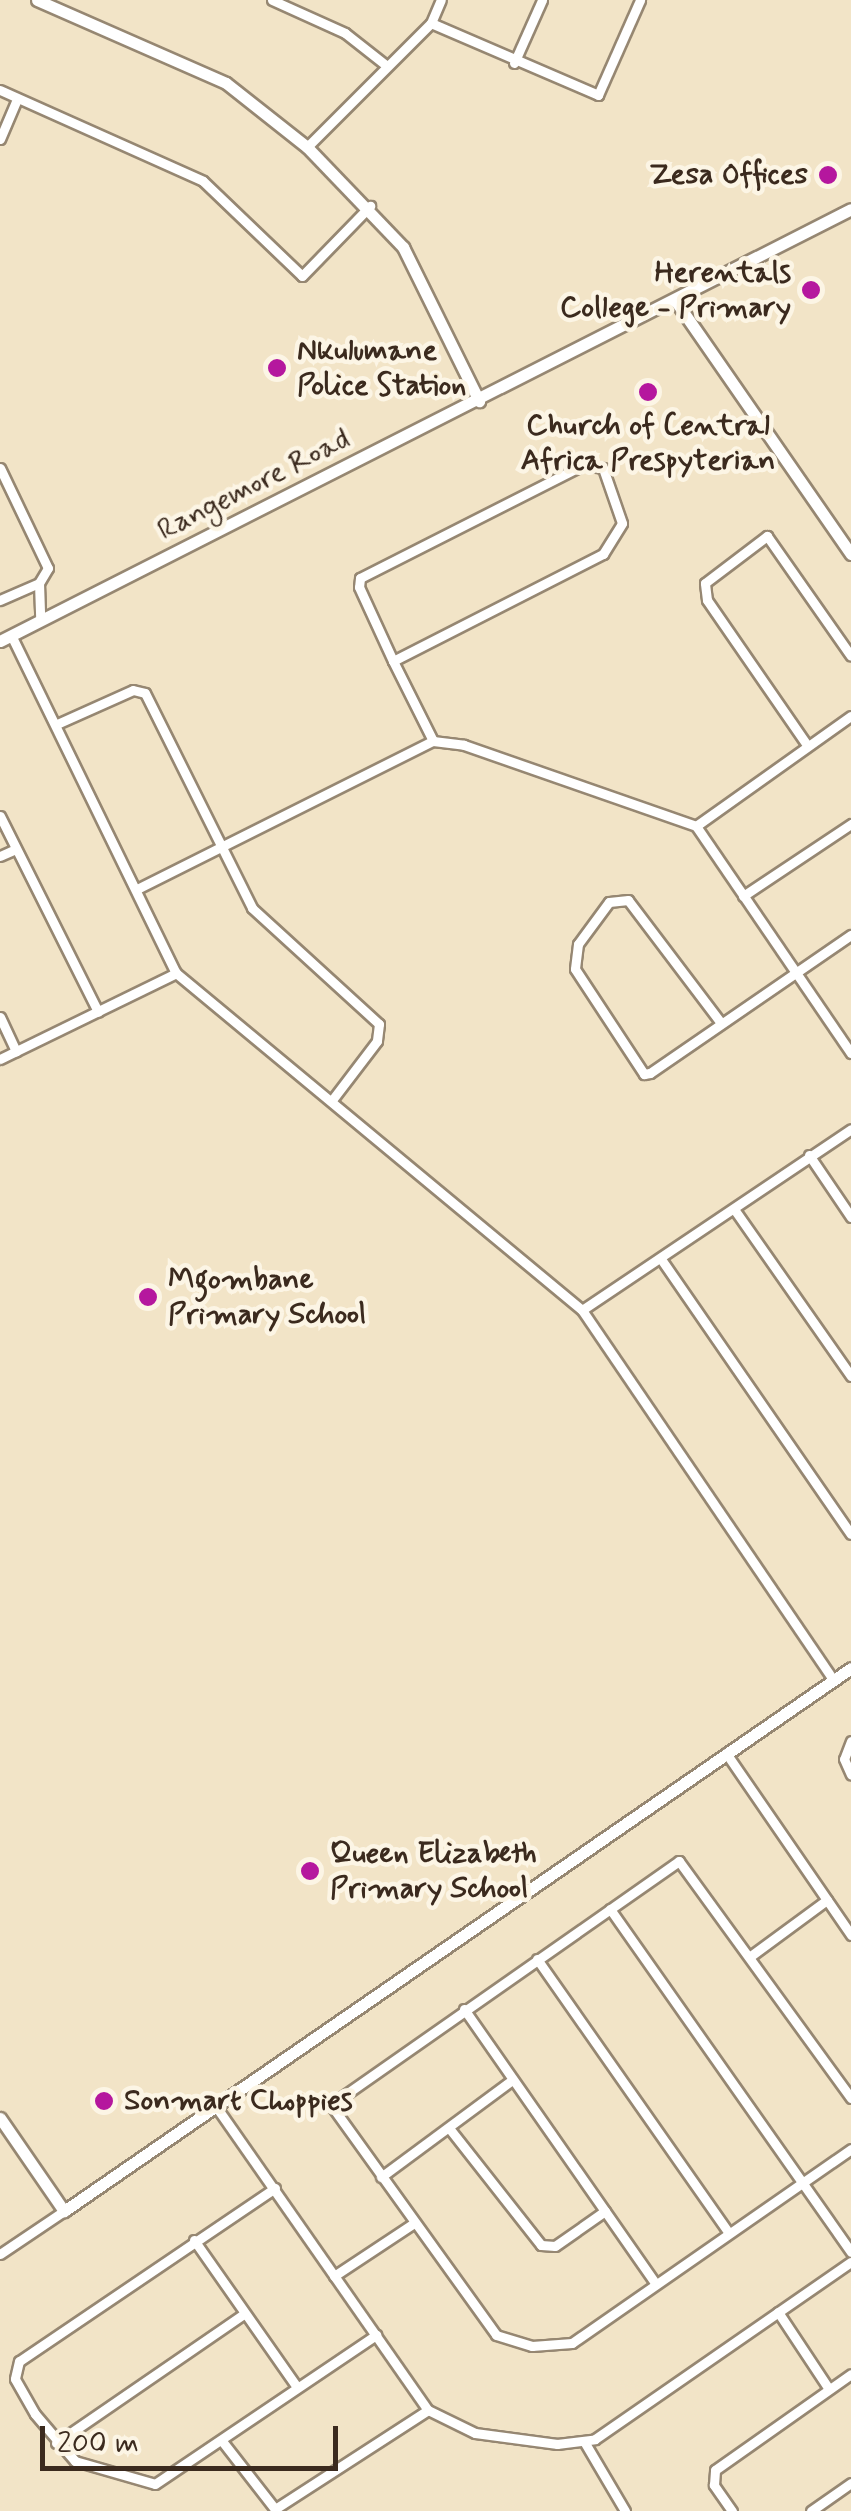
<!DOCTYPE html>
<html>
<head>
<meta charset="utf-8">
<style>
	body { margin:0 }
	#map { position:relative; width:851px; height:2511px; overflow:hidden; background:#f2e4c7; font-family:Mynerve,sans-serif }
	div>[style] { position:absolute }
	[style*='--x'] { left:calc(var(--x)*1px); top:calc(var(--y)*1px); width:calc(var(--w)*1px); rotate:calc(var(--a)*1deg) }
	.roads { filter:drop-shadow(2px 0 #968772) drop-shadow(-2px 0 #968772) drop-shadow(0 2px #968772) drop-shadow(0 -2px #968772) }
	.minor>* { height:9px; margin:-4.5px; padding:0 4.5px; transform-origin:4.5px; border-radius:4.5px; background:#fff }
	.tertiary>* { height:11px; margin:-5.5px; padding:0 5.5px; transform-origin:5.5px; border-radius:5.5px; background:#fff }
	.dots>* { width:28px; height:28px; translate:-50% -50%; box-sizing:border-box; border:5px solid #fcf5e5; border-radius:50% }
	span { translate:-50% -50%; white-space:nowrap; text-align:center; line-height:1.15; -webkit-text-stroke:9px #fcf5e5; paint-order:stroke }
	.poi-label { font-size:30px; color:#3b2a1e; font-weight:700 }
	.right { translate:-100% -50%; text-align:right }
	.left { translate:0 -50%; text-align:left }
	.street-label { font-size:30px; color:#3b2a1e }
	.scale { position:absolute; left:40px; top:2426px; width:298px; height:45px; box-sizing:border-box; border:5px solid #3b2a1e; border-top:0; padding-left:12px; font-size:30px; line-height:35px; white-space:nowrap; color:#3b2a1e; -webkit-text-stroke:8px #fcf5e5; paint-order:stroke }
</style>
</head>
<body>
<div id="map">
	<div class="roads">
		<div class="minor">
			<div style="--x:272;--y:0;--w:80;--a:24.3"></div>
			<div style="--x:345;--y:33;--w:53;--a:38.2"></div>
			<div style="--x:431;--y:23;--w:182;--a:23.3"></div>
			<div style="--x:598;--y:95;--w:104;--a:-66.1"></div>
			<div style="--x:514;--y:63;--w:69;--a:-66"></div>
			<div style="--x:0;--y:90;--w:222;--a:24.1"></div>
			<div style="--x:203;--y:181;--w:137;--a:43.8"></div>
			<div style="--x:302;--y:276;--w:98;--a:-45.8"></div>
			<div style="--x:0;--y:139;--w:43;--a:-67"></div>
			<div style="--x:307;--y:147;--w:175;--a:-45"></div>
			<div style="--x:431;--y:23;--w:25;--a:-67"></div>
			<div style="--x:0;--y:468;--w:111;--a:64.4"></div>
			<div style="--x:48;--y:568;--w:17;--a:121"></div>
			<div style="--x:39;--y:583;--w:43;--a:156.4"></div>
			<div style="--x:39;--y:583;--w:37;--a:88"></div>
			<div style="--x:11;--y:635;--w:376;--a:64"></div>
			<div style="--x:176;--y:973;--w:528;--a:39.69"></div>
			<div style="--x:582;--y:1310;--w:447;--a:55.8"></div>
			<div style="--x:393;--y:661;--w:236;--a:-27"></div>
			<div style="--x:603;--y:554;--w:36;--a:-58"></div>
			<div style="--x:622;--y:523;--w:58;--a:-109.1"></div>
			<div style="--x:603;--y:468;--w:20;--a:-171"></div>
			<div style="--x:583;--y:465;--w:250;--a:153.1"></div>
			<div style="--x:360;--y:578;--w:9;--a:96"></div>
			<div style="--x:359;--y:587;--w:81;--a:65.3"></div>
			<div style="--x:393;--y:661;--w:89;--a:63.4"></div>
			<div style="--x:57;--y:724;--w:83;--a:-24.1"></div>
			<div style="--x:133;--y:690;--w:12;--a:14"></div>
			<div style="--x:145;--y:693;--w:240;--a:63.5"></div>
			<div style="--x:252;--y:908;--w:172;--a:42.4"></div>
			<div style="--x:379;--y:1024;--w:17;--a:97"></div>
			<div style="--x:377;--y:1041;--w:74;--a:127.3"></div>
			<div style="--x:807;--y:745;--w:176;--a:-124.6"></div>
			<div style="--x:707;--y:600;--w:17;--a:-97"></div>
			<div style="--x:705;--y:583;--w:78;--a:-37.2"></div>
			<div style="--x:767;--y:536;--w:146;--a:55"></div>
			<div style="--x:0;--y:816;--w:219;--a:63.4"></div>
			<div style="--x:696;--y:826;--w:190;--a:-35.4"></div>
			<div style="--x:0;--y:856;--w:17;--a:-24"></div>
			<div style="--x:137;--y:889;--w:331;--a:-26.6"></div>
			<div style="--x:433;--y:741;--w:31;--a:7"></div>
			<div style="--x:464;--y:745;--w:246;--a:19.2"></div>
			<div style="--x:696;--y:826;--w:275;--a:55.7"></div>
			<div style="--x:743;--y:896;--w:130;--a:-33.7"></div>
			<div style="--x:0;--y:1017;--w:38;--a:65"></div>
			<div style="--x:721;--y:1023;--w:154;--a:-127.1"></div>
			<div style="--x:628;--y:900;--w:19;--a:174"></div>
			<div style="--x:609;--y:902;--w:52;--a:126.4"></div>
			<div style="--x:578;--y:944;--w:25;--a:97"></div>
			<div style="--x:575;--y:969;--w:126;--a:56.7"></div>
			<div style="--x:644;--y:1074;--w:6;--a:-9"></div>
			<div style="--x:650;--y:1073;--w:244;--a:-34.5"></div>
			<div style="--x:0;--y:1059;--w:196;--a:-26"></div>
			<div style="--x:809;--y:1155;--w:75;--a:55.9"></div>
			<div style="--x:734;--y:1209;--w:204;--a:55"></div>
			<div style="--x:661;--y:1259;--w:334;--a:55.4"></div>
			<div style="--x:582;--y:1310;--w:324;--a:-33.9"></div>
			<div style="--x:851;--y:1741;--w:19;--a:111"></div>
			<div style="--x:844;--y:1759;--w:17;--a:66"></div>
			<div style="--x:726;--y:1753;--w:221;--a:55.5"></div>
			<div style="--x:610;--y:1909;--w:419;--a:54.9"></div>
			<div style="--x:752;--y:1955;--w:93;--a:-36.3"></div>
			<div style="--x:537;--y:1959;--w:333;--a:55"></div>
			<div style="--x:464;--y:2009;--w:335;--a:55.1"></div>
			<div style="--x:851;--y:2098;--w:293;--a:-126"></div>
			<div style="--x:679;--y:1861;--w:425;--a:145"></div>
			<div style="--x:331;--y:2105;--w:283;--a:54.3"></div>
			<div style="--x:496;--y:2335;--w:38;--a:17"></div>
			<div style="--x:532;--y:2346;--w:40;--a:-4.3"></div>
			<div style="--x:572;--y:2343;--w:340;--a:-34.8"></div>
			<div style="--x:215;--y:2105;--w:372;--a:55.1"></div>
			<div style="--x:428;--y:2410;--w:52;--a:26.1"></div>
			<div style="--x:475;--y:2433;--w:83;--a:7.6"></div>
			<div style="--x:557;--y:2444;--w:38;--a:-7"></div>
			<div style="--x:595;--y:2439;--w:311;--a:-34.7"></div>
			<div style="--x:449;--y:2128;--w:149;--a:51.8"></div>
			<div style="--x:541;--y:2245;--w:14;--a:4"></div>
			<div style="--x:555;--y:2246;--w:61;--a:-35"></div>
			<div style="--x:381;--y:2177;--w:163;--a:-36.5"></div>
			<div style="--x:275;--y:2188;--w:309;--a:145.9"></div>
			<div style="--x:19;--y:2361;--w:18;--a:103"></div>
			<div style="--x:15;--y:2379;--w:40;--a:60.3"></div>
			<div style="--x:35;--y:2414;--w:62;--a:49.6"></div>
			<div style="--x:75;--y:2461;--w:83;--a:16"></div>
			<div style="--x:155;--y:2484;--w:267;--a:-34"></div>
			<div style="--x:194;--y:2240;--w:179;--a:55"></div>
			<div style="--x:0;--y:2254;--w:77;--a:-33.9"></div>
			<div style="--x:334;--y:2276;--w:96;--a:-33.5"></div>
			<div style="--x:778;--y:2312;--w:92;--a:56.5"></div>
			<div style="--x:222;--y:2441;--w:86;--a:52.1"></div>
			<div style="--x:275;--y:2509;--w:182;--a:-32.9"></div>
			<div style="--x:56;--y:2443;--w:228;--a:-34.5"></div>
			<div style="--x:585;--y:2443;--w:79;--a:59.5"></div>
			<div style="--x:732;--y:2511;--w:32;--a:-125"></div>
			<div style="--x:714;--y:2485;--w:15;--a:-86"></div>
			<div style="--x:715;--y:2470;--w:166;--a:-35.2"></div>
			<div style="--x:811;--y:2511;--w:49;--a:-35"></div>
		</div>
		<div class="tertiary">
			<div style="--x:37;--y:0;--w:206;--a:23.7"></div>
			<div style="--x:226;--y:83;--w:103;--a:38.3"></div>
			<div style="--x:307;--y:147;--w:139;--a:46.2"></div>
			<div style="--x:403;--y:247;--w:172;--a:63.7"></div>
			<div style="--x:675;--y:300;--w:309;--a:55.3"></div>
			<div style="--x:0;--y:641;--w:954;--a:-26.91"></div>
			<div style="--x:0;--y:2118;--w:113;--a:55.5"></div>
			<div style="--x:64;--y:2211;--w:956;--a:-34.6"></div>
		</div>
	</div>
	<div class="dots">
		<div style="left:828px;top:175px;background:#b5179e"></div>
		<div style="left:811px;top:290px;background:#b5179e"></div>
		<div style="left:277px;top:368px;background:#b5179e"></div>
		<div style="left:648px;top:392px;background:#b5179e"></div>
		<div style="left:148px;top:1297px;background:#b5179e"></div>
		<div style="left:310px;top:1871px;background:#b5179e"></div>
		<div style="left:104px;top:2101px;background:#b5179e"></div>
	</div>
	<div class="poi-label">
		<span class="right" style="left:808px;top:175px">Zesa Offices</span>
		<span class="right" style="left:791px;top:290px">Herentals<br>College - Primary</span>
		<span class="left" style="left:297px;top:368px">Nkulumane<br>Police Station</span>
		<span style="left:648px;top:443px">Church of Central<br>Africa Prespyterian</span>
		<span class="left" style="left:168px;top:1297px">Mgombane<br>Primary School</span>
		<span class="left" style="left:330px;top:1871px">Queen Elizabeth<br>Primary School</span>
		<span class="left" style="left:124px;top:2101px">Sonmart Choppies</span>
	</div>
	<div class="street-label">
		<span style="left:254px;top:485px;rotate:-27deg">Rangemore Road</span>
	</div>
	<div class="scale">200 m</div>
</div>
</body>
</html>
